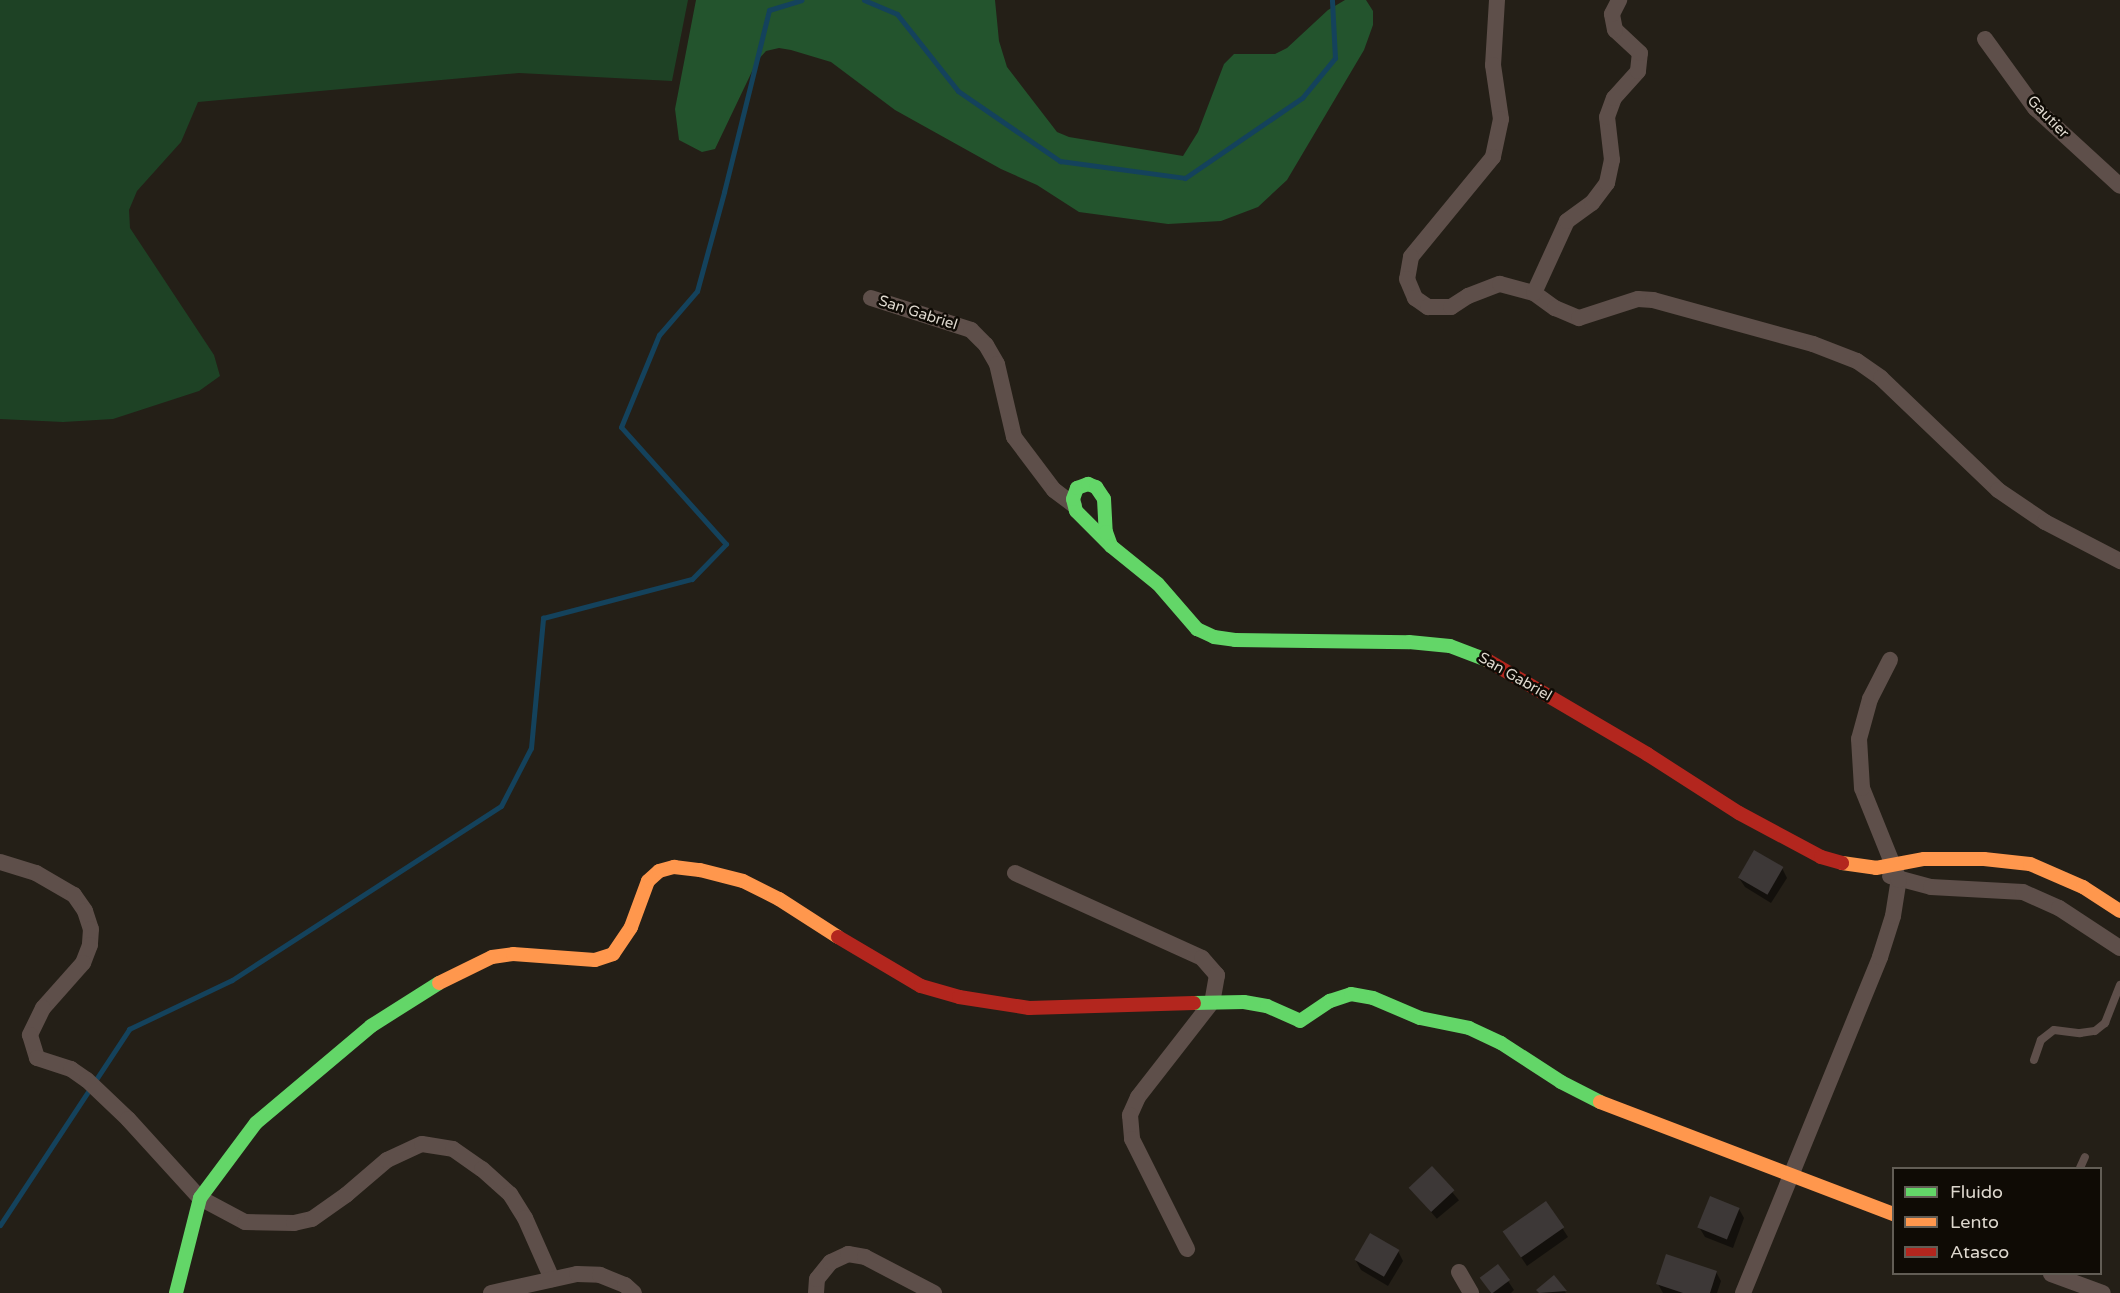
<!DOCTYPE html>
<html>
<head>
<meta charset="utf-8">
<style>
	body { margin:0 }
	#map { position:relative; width:2120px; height:1293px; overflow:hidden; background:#241f17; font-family:"Varela Round",sans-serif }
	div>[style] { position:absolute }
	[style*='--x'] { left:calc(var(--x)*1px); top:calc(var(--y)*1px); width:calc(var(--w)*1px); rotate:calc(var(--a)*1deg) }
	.green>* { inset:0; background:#1e4225 }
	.forest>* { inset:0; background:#23542d }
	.shadow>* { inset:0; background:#0007; transform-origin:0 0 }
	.stream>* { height:5px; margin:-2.5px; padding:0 2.5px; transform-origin:2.5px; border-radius:2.5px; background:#14425c }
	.building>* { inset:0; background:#3d3837; transform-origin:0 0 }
	.lane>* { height:8px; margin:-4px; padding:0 4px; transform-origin:4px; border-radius:4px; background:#5e4f4a }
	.street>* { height:16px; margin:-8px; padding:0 8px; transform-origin:8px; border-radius:8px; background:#5e4f4a }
	.fast>* { height:14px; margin:-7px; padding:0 7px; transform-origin:7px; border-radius:7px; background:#63d668 }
	.slow>* { height:14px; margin:-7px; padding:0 7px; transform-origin:7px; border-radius:7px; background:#ff974d }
	.jam>* { height:14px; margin:-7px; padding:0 7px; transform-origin:7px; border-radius:7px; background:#b3261e }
	span { translate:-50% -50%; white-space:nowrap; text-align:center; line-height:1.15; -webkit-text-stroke:5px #0f0b05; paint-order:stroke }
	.street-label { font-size:15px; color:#ded8ce }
	.legend { position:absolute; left:1892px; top:1167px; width:210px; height:108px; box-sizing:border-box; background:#0f0b05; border:2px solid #625d55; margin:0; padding:8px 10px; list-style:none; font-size:18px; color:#ded8ce }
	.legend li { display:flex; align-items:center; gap:12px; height:30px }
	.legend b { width:30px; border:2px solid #625d55 }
</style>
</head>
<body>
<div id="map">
	<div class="green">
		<div style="clip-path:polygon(0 0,688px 0,672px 81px,519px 73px,198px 102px,181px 142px,137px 191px,129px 210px,130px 228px,214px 355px,220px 376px,199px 391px,113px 419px,63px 422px,0 419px)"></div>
	</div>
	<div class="forest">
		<div style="clip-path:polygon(696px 0,995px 0,999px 41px,1007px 67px,1057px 132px,1069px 137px,1183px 156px,1198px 132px,1224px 64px,1234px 54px,1275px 54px,1287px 48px,1328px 10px,1345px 0,1366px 0,1373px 11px,1373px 25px,1364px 50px,1287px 180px,1258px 207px,1221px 221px,1168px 224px,1079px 212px,1037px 185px,1001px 169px,895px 110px,831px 62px,791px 50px,779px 48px,766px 51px,757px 61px,715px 149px,702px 152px,679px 140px,675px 109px)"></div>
	</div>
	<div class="shadow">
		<div style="clip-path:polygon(1782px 868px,1787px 878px,1771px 903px,1745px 887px,1739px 878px)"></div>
		<div style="left:1432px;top:1168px;width:42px;height:29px;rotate:50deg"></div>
		<div style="clip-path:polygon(1546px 1203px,1568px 1237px,1527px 1266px,1510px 1241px)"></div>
		<div style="clip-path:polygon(1739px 1209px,1744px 1218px,1733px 1248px,1705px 1237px,1699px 1227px)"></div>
		<div style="clip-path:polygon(1398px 1251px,1403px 1261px,1388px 1286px,1361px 1270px,1356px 1261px)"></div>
		<div style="clip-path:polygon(1498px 1266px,1514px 1290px,1511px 1293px,1491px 1293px,1482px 1279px)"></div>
		<div style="clip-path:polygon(1716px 1272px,1721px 1281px,1717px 1293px,1663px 1293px,1658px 1284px)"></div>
		<div style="clip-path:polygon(1554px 1277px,1566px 1293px,1540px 1293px,1538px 1290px)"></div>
	</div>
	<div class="stream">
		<div style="--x:864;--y:0;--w:36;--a:23"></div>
		<div style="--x:897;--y:14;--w:98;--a:51.6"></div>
		<div style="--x:958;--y:91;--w:124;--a:34.5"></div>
		<div style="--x:1060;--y:161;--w:126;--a:7.7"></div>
		<div style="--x:1185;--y:178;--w:142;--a:-34.4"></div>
		<div style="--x:1302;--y:98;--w:52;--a:-50.5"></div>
		<div style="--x:1335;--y:58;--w:58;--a:-93"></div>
		<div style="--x:0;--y:1225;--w:235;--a:-56.6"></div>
		<div style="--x:129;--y:1029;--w:114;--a:-25.4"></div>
		<div style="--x:232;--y:980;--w:320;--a:-32.9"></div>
		<div style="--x:501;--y:806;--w:65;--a:-62.7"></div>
		<div style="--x:531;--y:748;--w:131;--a:-84.7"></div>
		<div style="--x:543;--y:618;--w:154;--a:-14.7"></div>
		<div style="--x:692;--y:579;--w:49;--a:-45.8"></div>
		<div style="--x:726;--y:544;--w:157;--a:-131.9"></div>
		<div style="--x:621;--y:427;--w:100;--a:-67.6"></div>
		<div style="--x:659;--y:335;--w:58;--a:-49.2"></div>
		<div style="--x:697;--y:291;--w:103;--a:-74.7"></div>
		<div style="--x:724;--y:192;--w:187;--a:-76.1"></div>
		<div style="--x:769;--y:10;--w:34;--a:-17"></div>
	</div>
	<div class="building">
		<div style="left:1754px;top:850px;width:34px;height:32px;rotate:30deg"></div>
		<div style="left:1432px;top:1166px;width:33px;height:32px;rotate:47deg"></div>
		<div style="left:1710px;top:1196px;width:32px;height:34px;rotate:22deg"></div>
		<div style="left:1546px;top:1201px;width:32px;height:53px;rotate:55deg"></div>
		<div style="left:1370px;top:1233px;width:34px;height:31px;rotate:30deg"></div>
		<div style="clip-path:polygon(1666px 1254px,1717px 1271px,1710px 1293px,1683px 1293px,1656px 1284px)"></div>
		<div style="left:1498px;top:1264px;width:20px;height:23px;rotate:53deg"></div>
		<div style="clip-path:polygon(1554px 1275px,1567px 1291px,1539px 1293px,1536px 1290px)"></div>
	</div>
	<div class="lane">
		<div style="--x:2034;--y:1060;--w:21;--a:-71"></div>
		<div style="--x:2041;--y:1040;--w:16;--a:-38"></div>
		<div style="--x:2054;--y:1030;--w:26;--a:7"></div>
		<div style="--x:2080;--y:1033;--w:15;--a:-8"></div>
		<div style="--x:2095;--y:1031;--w:13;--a:-39"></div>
		<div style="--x:2105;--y:1023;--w:41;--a:-68.5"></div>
		<div style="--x:2080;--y:1168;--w:12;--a:-66"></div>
	</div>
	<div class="street">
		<div style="--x:1497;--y:0;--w:65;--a:93.5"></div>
		<div style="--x:1493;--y:65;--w:55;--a:81.6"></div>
		<div style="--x:1501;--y:119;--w:39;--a:102"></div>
		<div style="--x:1493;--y:157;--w:129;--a:129.4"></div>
		<div style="--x:1411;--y:257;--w:22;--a:100"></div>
		<div style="--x:1407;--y:279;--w:21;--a:67"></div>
		<div style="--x:1415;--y:298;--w:16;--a:35"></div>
		<div style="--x:1428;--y:307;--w:23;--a:0"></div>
		<div style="--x:1451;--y:307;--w:20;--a:-33"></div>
		<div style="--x:1468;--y:296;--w:34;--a:-21"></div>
		<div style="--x:1500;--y:284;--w:35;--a:15"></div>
		<div style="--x:1534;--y:293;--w:26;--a:36"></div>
		<div style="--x:1555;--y:308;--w:26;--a:23"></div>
		<div style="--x:1579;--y:318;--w:62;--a:-17.9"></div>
		<div style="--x:1638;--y:299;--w:15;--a:4"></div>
		<div style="--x:1653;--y:300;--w:166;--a:15.4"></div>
		<div style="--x:1813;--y:344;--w:47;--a:21.1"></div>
		<div style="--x:1857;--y:361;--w:29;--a:35"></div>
		<div style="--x:1881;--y:378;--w:162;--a:43.7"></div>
		<div style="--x:1998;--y:490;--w:57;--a:34.2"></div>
		<div style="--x:2045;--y:522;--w:85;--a:27.5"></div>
		<div style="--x:1985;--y:39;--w:85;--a:54.1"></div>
		<div style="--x:2035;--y:108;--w:115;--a:42.5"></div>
		<div style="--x:1534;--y:293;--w:79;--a:-65.4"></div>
		<div style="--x:1567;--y:221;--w:31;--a:-36"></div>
		<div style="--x:1592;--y:203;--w:25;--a:-53"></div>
		<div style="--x:1607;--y:183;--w:24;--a:-78"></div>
		<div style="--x:1612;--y:160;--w:43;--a:-96.6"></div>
		<div style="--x:1607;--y:117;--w:20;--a:-70"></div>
		<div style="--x:1614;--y:98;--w:36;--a:-48"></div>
		<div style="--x:1638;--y:71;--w:18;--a:-84"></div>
		<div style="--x:1640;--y:53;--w:34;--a:-137"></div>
		<div style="--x:1615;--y:30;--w:16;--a:-101"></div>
		<div style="--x:1612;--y:14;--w:16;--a:-63"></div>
		<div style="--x:871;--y:298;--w:105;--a:17.7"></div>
		<div style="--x:971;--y:330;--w:21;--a:45"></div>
		<div style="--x:986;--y:345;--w:22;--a:60"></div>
		<div style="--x:997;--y:364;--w:75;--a:76.9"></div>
		<div style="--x:1014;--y:437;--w:66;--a:53"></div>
		<div style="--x:1054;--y:490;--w:25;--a:37"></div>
		<div style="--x:0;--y:862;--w:38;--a:17"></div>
		<div style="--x:36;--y:873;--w:44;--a:30.1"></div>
		<div style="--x:74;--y:895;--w:19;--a:55"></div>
		<div style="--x:85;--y:911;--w:19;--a:72"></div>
		<div style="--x:91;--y:929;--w:16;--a:94"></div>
		<div style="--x:90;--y:945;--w:19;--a:111"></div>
		<div style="--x:83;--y:963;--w:60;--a:131.6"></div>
		<div style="--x:43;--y:1008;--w:30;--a:116"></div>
		<div style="--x:30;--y:1035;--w:24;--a:73"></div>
		<div style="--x:37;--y:1058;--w:36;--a:18"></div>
		<div style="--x:71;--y:1069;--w:19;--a:35"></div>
		<div style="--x:87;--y:1080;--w:57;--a:43.6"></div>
		<div style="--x:128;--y:1119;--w:107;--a:47.7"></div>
		<div style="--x:200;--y:1198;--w:51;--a:28.1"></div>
		<div style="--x:245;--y:1222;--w:49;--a:1.2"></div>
		<div style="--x:294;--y:1223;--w:18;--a:-13"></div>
		<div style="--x:312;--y:1219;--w:42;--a:-35.2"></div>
		<div style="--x:346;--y:1195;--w:54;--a:-40.5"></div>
		<div style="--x:387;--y:1160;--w:38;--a:-25"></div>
		<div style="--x:422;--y:1144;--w:31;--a:9"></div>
		<div style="--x:453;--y:1149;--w:35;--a:35"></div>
		<div style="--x:482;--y:1169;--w:38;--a:42"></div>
		<div style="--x:510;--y:1194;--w:28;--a:58"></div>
		<div style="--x:525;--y:1218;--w:67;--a:66.1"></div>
		<div style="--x:1015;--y:873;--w:205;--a:24.4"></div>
		<div style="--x:1202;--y:958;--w:23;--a:49"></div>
		<div style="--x:1217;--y:975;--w:27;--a:100"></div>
		<div style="--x:1212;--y:1002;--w:120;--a:127.9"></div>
		<div style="--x:1138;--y:1097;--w:20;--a:114"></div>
		<div style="--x:1130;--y:1115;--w:24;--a:85"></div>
		<div style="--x:1132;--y:1139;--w:123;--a:63.4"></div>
		<div style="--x:1890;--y:876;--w:42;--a:15"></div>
		<div style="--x:1931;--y:887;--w:92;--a:3.1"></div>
		<div style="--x:2023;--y:892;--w:39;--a:24"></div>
		<div style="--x:2059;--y:908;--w:73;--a:33.3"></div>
		<div style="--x:1459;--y:1272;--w:24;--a:60"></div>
		<div style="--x:2051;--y:1274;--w:55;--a:20.1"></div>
		<div style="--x:491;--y:1293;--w:88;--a:-12.5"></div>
		<div style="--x:577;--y:1274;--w:23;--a:2"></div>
		<div style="--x:600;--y:1275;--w:27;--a:22"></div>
		<div style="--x:625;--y:1285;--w:12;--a:42"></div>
		<div style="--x:816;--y:1293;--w:14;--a:-86"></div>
		<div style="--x:817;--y:1279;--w:22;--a:-51"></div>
		<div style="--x:831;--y:1262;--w:19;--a:-25"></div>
		<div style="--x:848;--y:1254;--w:17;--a:10"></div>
		<div style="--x:865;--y:1257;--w:78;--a:27.6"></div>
		<div style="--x:1743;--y:1293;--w:363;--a:-67.8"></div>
		<div style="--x:1880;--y:957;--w:43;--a:-72.4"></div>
		<div style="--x:1893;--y:916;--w:36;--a:-81"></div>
		<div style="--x:1899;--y:880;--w:99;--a:-111.9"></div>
		<div style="--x:1862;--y:788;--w:49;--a:-93.5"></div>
		<div style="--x:1859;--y:739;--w:41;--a:-74.6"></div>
		<div style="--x:1870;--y:699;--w:44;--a:-62.9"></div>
	</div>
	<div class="fast">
		<div style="--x:1111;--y:546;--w:49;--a:-135"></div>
		<div style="--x:1076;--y:511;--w:12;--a:-104"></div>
		<div style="--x:1073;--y:499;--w:12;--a:-70"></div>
		<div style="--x:1077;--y:488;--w:12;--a:-20"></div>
		<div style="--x:1088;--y:484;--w:9;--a:21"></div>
		<div style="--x:1096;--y:487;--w:14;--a:56"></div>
		<div style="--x:1104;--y:499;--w:33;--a:87"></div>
		<div style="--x:1106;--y:532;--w:15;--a:70"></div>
		<div style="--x:1111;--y:546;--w:60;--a:39"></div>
		<div style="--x:1158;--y:584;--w:60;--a:49.1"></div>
		<div style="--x:1197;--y:629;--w:19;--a:25"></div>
		<div style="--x:1214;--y:637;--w:21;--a:8"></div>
		<div style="--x:1235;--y:640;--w:174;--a:0.7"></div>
		<div style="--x:1409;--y:642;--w:41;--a:5.6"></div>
		<div style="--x:1450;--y:646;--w:40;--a:21"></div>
		<div style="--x:1194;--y:1003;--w:50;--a:-1.1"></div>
		<div style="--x:1244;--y:1002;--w:23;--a:10"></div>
		<div style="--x:1267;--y:1006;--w:36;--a:24"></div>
		<div style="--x:1300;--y:1021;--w:36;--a:-34"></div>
		<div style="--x:1330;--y:1001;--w:22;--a:-18"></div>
		<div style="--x:1351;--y:994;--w:22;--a:10"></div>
		<div style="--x:1373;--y:998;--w:51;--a:23.1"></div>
		<div style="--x:1420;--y:1018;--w:50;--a:11.5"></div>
		<div style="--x:1469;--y:1028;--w:35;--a:25"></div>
		<div style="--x:1501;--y:1043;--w:72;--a:33"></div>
		<div style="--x:1561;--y:1082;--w:44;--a:27.1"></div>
		<div style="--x:176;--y:1293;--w:98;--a:-75.8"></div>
		<div style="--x:200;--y:1198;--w:94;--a:-53.3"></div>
		<div style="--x:256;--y:1123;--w:150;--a:-40.1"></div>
		<div style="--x:371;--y:1026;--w:80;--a:-32.3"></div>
	</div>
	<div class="slow">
		<div style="--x:1842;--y:863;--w:34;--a:8"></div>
		<div style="--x:1876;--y:868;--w:49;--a:-10.6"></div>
		<div style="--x:1924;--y:859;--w:60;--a:0"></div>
		<div style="--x:1984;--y:859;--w:46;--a:6.2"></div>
		<div style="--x:2030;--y:864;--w:58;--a:23.5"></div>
		<div style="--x:2083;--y:887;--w:44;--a:33"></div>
		<div style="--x:439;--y:983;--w:59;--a:-26.1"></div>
		<div style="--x:492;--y:957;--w:21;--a:-8"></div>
		<div style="--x:513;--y:954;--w:82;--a:4.2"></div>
		<div style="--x:595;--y:960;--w:19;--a:-18"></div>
		<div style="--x:613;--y:954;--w:32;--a:-56"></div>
		<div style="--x:631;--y:927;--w:49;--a:-69.7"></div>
		<div style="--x:648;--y:881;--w:15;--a:-42"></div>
		<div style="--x:659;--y:871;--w:16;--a:-15"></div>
		<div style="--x:674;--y:867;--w:26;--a:7"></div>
		<div style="--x:700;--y:870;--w:44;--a:14.3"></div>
		<div style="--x:743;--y:881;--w:40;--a:26.6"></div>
		<div style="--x:779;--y:899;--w:70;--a:32.8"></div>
		<div style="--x:1600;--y:1102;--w:315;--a:20.9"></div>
	</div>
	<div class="jam">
		<div style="--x:1487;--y:660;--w:186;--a:30.4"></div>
		<div style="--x:1647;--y:754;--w:109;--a:32.7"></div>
		<div style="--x:1739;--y:813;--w:93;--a:28.2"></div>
		<div style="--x:1821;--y:857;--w:22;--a:16"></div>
		<div style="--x:838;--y:937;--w:96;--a:30.6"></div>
		<div style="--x:921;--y:986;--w:40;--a:16"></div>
		<div style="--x:959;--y:997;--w:71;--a:8.9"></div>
		<div style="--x:1029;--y:1008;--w:165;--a:-1.7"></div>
	</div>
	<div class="street-label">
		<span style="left:2048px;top:117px;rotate:46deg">Gautier</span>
		<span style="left:918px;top:313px;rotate:18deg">San Gabriel</span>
		<span style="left:1515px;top:677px;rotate:30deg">San Gabriel</span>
	</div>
	<ul class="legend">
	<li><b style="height:8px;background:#63d668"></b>Fluido</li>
	<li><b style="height:8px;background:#ff974d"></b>Lento</li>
	<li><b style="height:8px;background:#b3261e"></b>Atasco</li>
	</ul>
</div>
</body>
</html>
